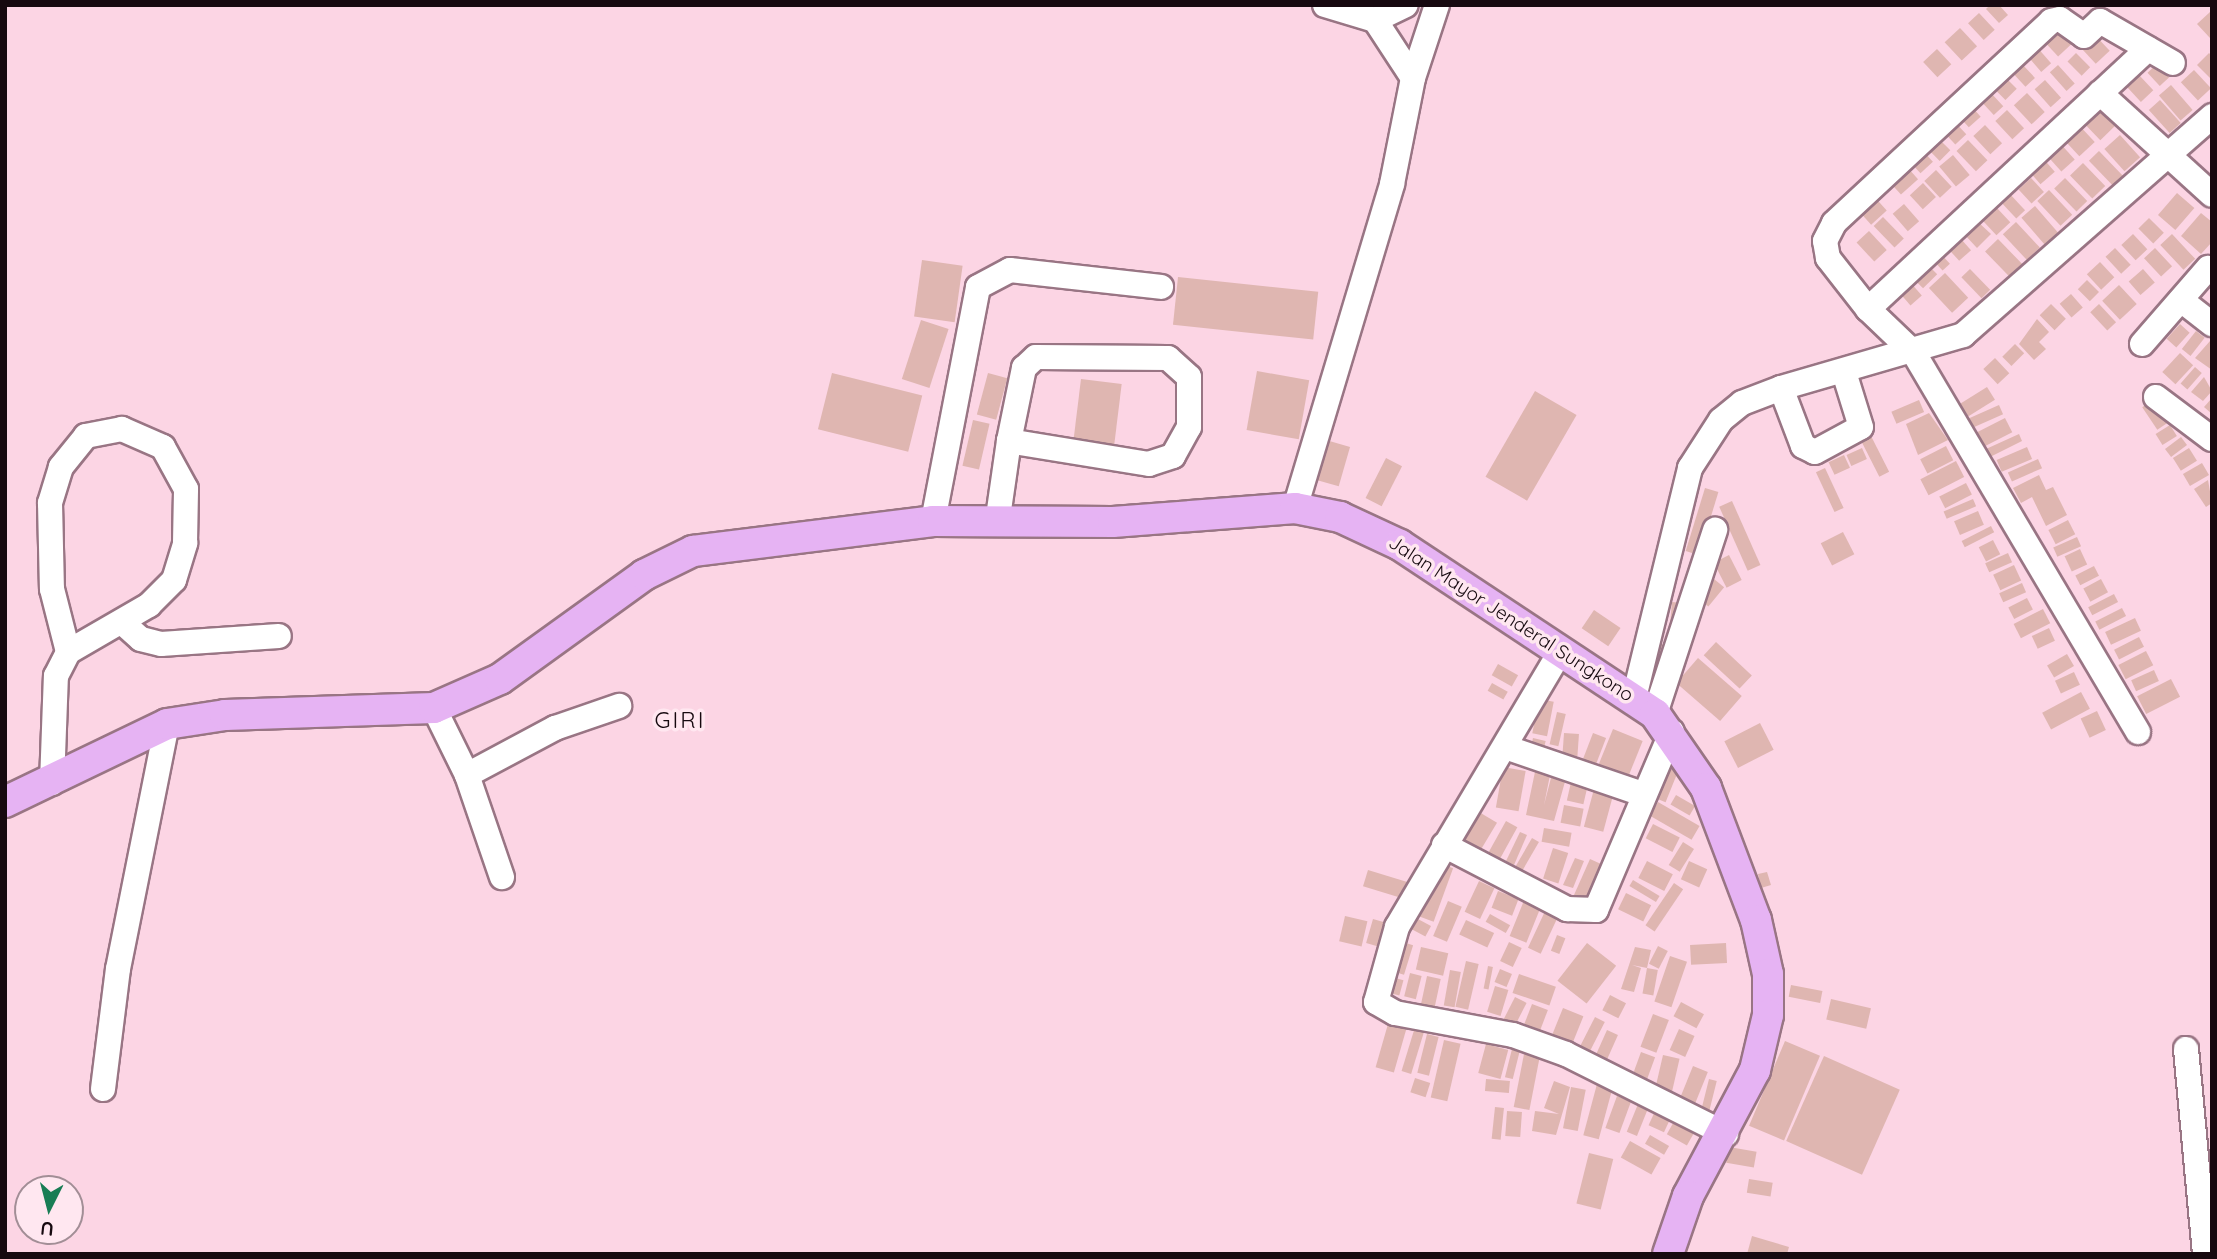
<!DOCTYPE html>
<html>
<head>
<meta charset="utf-8">
<style>
	body { margin:0 }
	#map { position:relative; width:2217px; height:1259px; overflow:hidden; background:#fcd5e4; font-family:Quicksand,sans-serif }
	div>[style] { position:absolute }
	[style*='--x'] { left:calc(var(--x)*1px); top:calc(var(--y)*1px); width:calc(var(--w)*1px); rotate:calc(var(--a)*1deg) }
	.building>* { inset:0; background:#dfb6b1; transform-origin:0 0 }
	.roads { filter:drop-shadow(2px 0 #997584) drop-shadow(-2px 0 #997584) drop-shadow(0 2px #997584) drop-shadow(0 -2px #997584) }
	.minor>* { height:24px; margin:-12px; padding:0 12px; transform-origin:12px; border-radius:12px; background:#fff }
	.major>* { height:30px; margin:-15px; padding:0 15px; transform-origin:15px; border-radius:15px; background:#e6b3f3 }
	span { translate:-50% -50%; white-space:nowrap; text-align:center; line-height:1.15; -webkit-text-stroke:7px #ffe7f0; paint-order:stroke }
	.street-label { font-size:19px; color:#16090f }
	.quarter-label { font-size:23px; color:#16090f; letter-spacing:2px }
	.frame { position:absolute; inset:0; border:7px solid #16090f; pointer-events:none }
	.north { position:absolute; left:14px; top:1175px; width:70px; height:70px; box-sizing:border-box; background:#ffe7f0; border:2px solid #a28e96; border-radius:50%; rotate:186deg; font-size:19px; font-weight:700; line-height:28px; text-align:center; color:#16090f }
	.north::after { content:''; display:block; margin:auto; width:24px; height:32px; background:#197d55; clip-path:polygon(50% 0,100% 100%,50% 72%,0 100%) }
</style>
</head>
<body>
<div id="map">
	<div class="building">
		<div style="clip-path:polygon(1990px 5px,1999px 5px,2008px 15px,1999px 23px,1986px 9px)"></div>
		<div style="clip-path:polygon(2210px 12px,2212px 36px,2210px 38px,2197px 24px)"></div>
		<div style="left:1979px;top:13px;width:23px;height:15px;rotate:47deg"></div>
		<div style="left:1960px;top:28px;width:25px;height:21px;rotate:47deg"></div>
		<div style="left:2059px;top:31px;width:18px;height:18px;rotate:47deg"></div>
		<div style="left:2094px;top:34px;width:23px;height:19px;rotate:47deg"></div>
		<div style="left:2036px;top:46px;width:23px;height:13px;rotate:49deg"></div>
		<div style="left:1937px;top:49px;width:21px;height:19px;rotate:47deg"></div>
		<div style="left:2076px;top:53px;width:20px;height:12px;rotate:45deg"></div>
		<div style="clip-path:polygon(2209px 53px,2212px 56px,2212px 80px,2197px 65px)"></div>
		<div style="left:2022px;top:64px;width:19px;height:13px;rotate:47deg"></div>
		<div style="left:2157px;top:64px;width:18px;height:13px;rotate:47deg"></div>
		<div style="left:2058px;top:65px;width:25px;height:11px;rotate:48deg"></div>
		<div style="left:2194px;top:70px;width:25px;height:18px;rotate:47deg"></div>
		<div style="left:2139px;top:75px;width:21px;height:17px;rotate:47deg"></div>
		<div style="left:2004px;top:76px;width:18px;height:16px;rotate:45deg"></div>
		<div style="left:2045px;top:80px;width:24px;height:14px;rotate:48deg"></div>
		<div style="left:2171px;top:85px;width:33px;height:16px;rotate:49deg"></div>
		<div style="left:1991px;top:93px;width:18px;height:13px;rotate:47deg"></div>
		<div style="left:2027px;top:93px;width:26px;height:18px;rotate:47deg"></div>
		<div style="left:2160px;top:100px;width:31px;height:15px;rotate:48deg"></div>
		<div style="left:2096px;top:104px;width:29px;height:22px;rotate:46deg"></div>
		<div style="left:1972px;top:107px;width:13px;height:16px;rotate:48deg"></div>
		<div style="left:2007px;top:110px;width:25px;height:16px;rotate:47deg"></div>
		<div style="left:1954px;top:121px;width:18px;height:15px;rotate:47deg"></div>
		<div style="left:2077px;top:123px;width:26px;height:21px;rotate:47deg"></div>
		<div style="left:1985px;top:125px;width:25px;height:16px;rotate:47deg"></div>
		<div style="left:2120px;top:135px;width:30px;height:21px;rotate:48deg"></div>
		<div style="left:1939px;top:139px;width:16px;height:15px;rotate:45deg"></div>
		<div style="left:1968px;top:140px;width:28px;height:16px;rotate:46deg"></div>
		<div style="left:2058px;top:141px;width:25px;height:18px;rotate:48deg"></div>
		<div style="left:1922px;top:150px;width:16px;height:17px;rotate:47deg"></div>
		<div style="left:2099px;top:151px;width:35px;height:14px;rotate:46deg"></div>
		<div style="left:1953px;top:155px;width:26px;height:18px;rotate:50deg"></div>
		<div style="left:2041px;top:156px;width:21px;height:19px;rotate:49deg"></div>
		<div style="left:2083px;top:163px;width:32px;height:18px;rotate:46deg"></div>
		<div style="left:1908px;top:168px;width:15px;height:23px;rotate:48deg"></div>
		<div style="left:1936px;top:170px;width:23px;height:16px;rotate:47deg"></div>
		<div style="left:2031px;top:178px;width:19px;height:17px;rotate:47deg"></div>
		<div style="left:2065px;top:178px;width:32px;height:15px;rotate:46deg"></div>
		<div style="left:1923px;top:183px;width:19px;height:18px;rotate:47deg"></div>
		<div style="left:2049px;top:190px;width:34px;height:16px;rotate:47deg"></div>
		<div style="left:1870px;top:192px;width:25px;height:21px;rotate:48deg"></div>
		<div style="left:2008px;top:192px;width:25px;height:12px;rotate:47deg"></div>
		<div style="left:2177px;top:193px;width:23px;height:29px;rotate:41deg"></div>
		<div style="left:1904px;top:204px;width:23px;height:15px;rotate:49deg"></div>
		<div style="left:2035px;top:206px;width:35px;height:18px;rotate:49deg"></div>
		<div style="left:1996px;top:207px;width:21px;height:19px;rotate:47deg"></div>
		<div style="clip-path:polygon(2201px 213px,2212px 222px,2212px 242px,2201px 254px,2181px 236px)"></div>
		<div style="left:1883px;top:217px;width:30px;height:13px;rotate:46deg"></div>
		<div style="left:2149px;top:218px;width:21px;height:15px;rotate:45deg"></div>
		<div style="clip-path:polygon(1978px 222px,1991px 234px,1977px 248px,1964px 234px)"></div>
		<div style="left:2016px;top:222px;width:35px;height:18px;rotate:47deg"></div>
		<div style="left:1869px;top:231px;width:26px;height:17px;rotate:47deg"></div>
		<div style="left:2133px;top:234px;width:21px;height:16px;rotate:47deg"></div>
		<div style="left:2172px;top:234px;width:34px;height:16px;rotate:47deg"></div>
		<div style="left:1961px;top:239px;width:15px;height:16px;rotate:48deg"></div>
		<div style="left:1998px;top:239px;width:37px;height:18px;rotate:46deg"></div>
		<div style="left:2115px;top:248px;width:23px;height:13px;rotate:47deg"></div>
		<div style="left:2155px;top:248px;width:25px;height:15px;rotate:47deg"></div>
		<div style="left:1939px;top:252px;width:16px;height:10px;rotate:47deg"></div>
		<div style="left:922px;top:260px;width:41px;height:57px;rotate:8deg"></div>
		<div style="left:2100px;top:262px;width:21px;height:18px;rotate:47deg"></div>
		<div style="left:1928px;top:265px;width:13px;height:20px;rotate:45deg"></div>
		<div style="left:1970px;top:269px;width:29px;height:12px;rotate:46deg"></div>
		<div style="left:2143px;top:269px;width:18px;height:19px;rotate:49deg"></div>
		<div style="left:1945px;top:273px;width:34px;height:22px;rotate:47deg"></div>
		<div style="left:1178px;top:277px;width:141px;height:48px;rotate:6deg"></div>
		<div style="left:2087px;top:280px;width:17px;height:13px;rotate:45deg"></div>
		<div style="left:1910px;top:282px;width:18px;height:15px;rotate:49deg"></div>
		<div style="left:2119px;top:285px;width:26px;height:23px;rotate:47deg"></div>
		<div style="left:2071px;top:294px;width:18px;height:15px;rotate:49deg"></div>
		<div style="left:2051px;top:304px;width:21px;height:16px;rotate:45deg"></div>
		<div style="left:2099px;top:304px;width:25px;height:12px;rotate:47deg"></div>
		<div style="clip-path:polygon(2037px 319px,2049px 332px,2039px 342px,2046px 349px,2034px 360px,2019px 344px)"></div>
		<div style="left:921px;top:320px;width:29px;height:62px;rotate:18deg"></div>
		<div style="left:2180px;top:324px;width:13px;height:20px;rotate:42deg"></div>
		<div style="left:2196px;top:331px;width:11px;height:23px;rotate:38deg"></div>
		<div style="clip-path:polygon(2210px 341px,2212px 343px,2212px 370px,2195px 358px)"></div>
		<div style="left:2015px;top:344px;width:13px;height:18px;rotate:45deg"></div>
		<div style="left:2180px;top:353px;width:18px;height:26px;rotate:43deg"></div>
		<div style="left:1995px;top:358px;width:21px;height:16px;rotate:47deg"></div>
		<div style="left:2195px;top:367px;width:9px;height:22px;rotate:41deg"></div>
		<div style="left:1257px;top:371px;width:53px;height:60px;rotate:10deg"></div>
		<div style="left:832px;top:373px;width:93px;height:58px;rotate:14deg"></div>
		<div style="left:988px;top:373px;width:20px;height:43px;rotate:15deg"></div>
		<div style="clip-path:polygon(2204px 377px,2212px 391px,2203px 401px,2191px 392px)"></div>
		<div style="left:1081px;top:379px;width:41px;height:62px;rotate:7deg"></div>
		<div style="left:1987px;top:387px;width:15px;height:35px;rotate:58deg"></div>
		<div style="left:1535px;top:391px;width:48px;height:99px;rotate:30deg"></div>
		<div style="clip-path:polygon(2212px 398px,2212px 414px,2204px 407px)"></div>
		<div style="left:1919px;top:400px;width:13px;height:30px;rotate:67deg"></div>
		<div style="left:2153px;top:400px;width:27px;height:13px;rotate:56deg"></div>
		<div style="left:1999px;top:405px;width:10px;height:37px;rotate:66deg"></div>
		<div style="clip-path:polygon(1929px 413px,1948px 440px,1918px 455px,1906px 424px)"></div>
		<div style="left:2005px;top:418px;width:16px;height:33px;rotate:63deg"></div>
		<div style="left:973px;top:420px;width:17px;height:47px;rotate:13deg"></div>
		<div style="left:2170px;top:425px;width:13px;height:17px;rotate:58deg"></div>
		<div style="clip-path:polygon(2019px 434px,2022px 441px,1990px 457px,1986px 449px)"></div>
		<div style="left:1871px;top:436px;width:40px;height:11px;rotate:63deg"></div>
		<div style="left:2181px;top:437px;width:10px;height:20px;rotate:53deg"></div>
		<div style="left:1326px;top:440px;width:25px;height:41px;rotate:16deg"></div>
		<div style="left:1946px;top:446px;width:16px;height:29px;rotate:63deg"></div>
		<div style="left:2027px;top:447px;width:13px;height:33px;rotate:67deg"></div>
		<div style="left:1862px;top:448px;width:12px;height:17px;rotate:66deg"></div>
		<div style="left:2189px;top:448px;width:15px;height:19px;rotate:58deg"></div>
		<div style="left:1844px;top:455px;width:14px;height:17px;rotate:65deg"></div>
		<div style="left:1386px;top:458px;width:18px;height:45px;rotate:27deg"></div>
		<div style="left:2038px;top:459px;width:10px;height:33px;rotate:66deg"></div>
		<div style="left:1956px;top:461px;width:18px;height:40px;rotate:63deg"></div>
		<div style="left:2202px;top:463px;width:14px;height:22px;rotate:60deg"></div>
		<div style="left:1825px;top:468px;width:44px;height:10px;rotate:65deg"></div>
		<div style="clip-path:polygon(2039px 475px,2046px 490px,2053px 487px,2067px 515px,2046px 526px,2032px 497px,2021px 503px,2013px 488px)"></div>
		<div style="clip-path:polygon(2208px 480px,2212px 503px,2206px 507px,2194px 489px)"></div>
		<div style="left:1966px;top:483px;width:13px;height:30px;rotate:63deg"></div>
		<div style="left:1705px;top:488px;width:14px;height:66px;rotate:17deg"></div>
		<div style="left:1973px;top:499px;width:8px;height:32px;rotate:67deg"></div>
		<div style="left:1732px;top:501px;width:70px;height:14px;rotate:66deg"></div>
		<div style="left:1978px;top:511px;width:15px;height:26px;rotate:67deg"></div>
		<div style="left:2068px;top:520px;width:16px;height:22px;rotate:63deg"></div>
		<div style="left:1991px;top:526px;width:7px;height:33px;rotate:63deg"></div>
		<div style="left:1843px;top:532px;width:25px;height:25px;rotate:63deg"></div>
		<div style="left:2077px;top:537px;width:10px;height:26px;rotate:66deg"></div>
		<div style="left:1993px;top:540px;width:16px;height:16px;rotate:63deg"></div>
		<div style="left:2080px;top:549px;width:17px;height:17px;rotate:65deg"></div>
		<div style="left:2008px;top:553px;width:10px;height:25px;rotate:66deg"></div>
		<div style="left:1729px;top:555px;width:28px;height:17px;rotate:63deg"></div>
		<div style="left:2014px;top:565px;width:17px;height:23px;rotate:65deg"></div>
		<div style="left:2094px;top:566px;width:11px;height:21px;rotate:63deg"></div>
		<div style="left:1714px;top:579px;width:13px;height:25px;rotate:39deg"></div>
		<div style="left:2101px;top:579px;width:15px;height:20px;rotate:62deg"></div>
		<div style="left:2022px;top:583px;width:10px;height:25px;rotate:66deg"></div>
		<div style="left:2114px;top:594px;width:9px;height:29px;rotate:63deg"></div>
		<div style="left:2027px;top:598px;width:13px;height:21px;rotate:63deg"></div>
		<div style="left:1672px;top:602px;width:11px;height:28px;rotate:5deg"></div>
		<div style="left:2122px;top:608px;width:9px;height:30px;rotate:63deg"></div>
		<div style="left:2043px;top:609px;width:16px;height:33px;rotate:63deg"></div>
		<div style="left:1594px;top:610px;width:32px;height:22px;rotate:34deg"></div>
		<div style="left:2135px;top:618px;width:14px;height:33px;rotate:65deg"></div>
		<div style="left:2049px;top:628px;width:14px;height:19px;rotate:65deg"></div>
		<div style="left:2139px;top:637px;width:11px;height:28px;rotate:63deg"></div>
		<div style="left:1716px;top:642px;width:49px;height:18px;rotate:43deg"></div>
		<div style="left:1658px;top:644px;width:14px;height:19px;rotate:8deg"></div>
		<div style="left:2146px;top:651px;width:16px;height:31px;rotate:63deg"></div>
		<div style="left:2067px;top:654px;width:14px;height:23px;rotate:60deg"></div>
		<div style="left:1698px;top:658px;width:58px;height:33px;rotate:41deg"></div>
		<div style="left:1498px;top:664px;width:23px;height:13px;rotate:29deg"></div>
		<div style="left:2154px;top:670px;width:12px;height:25px;rotate:66deg"></div>
		<div style="left:2074px;top:672px;width:14px;height:21px;rotate:65deg"></div>
		<div style="left:2171px;top:679px;width:20px;height:38px;rotate:63deg"></div>
		<div style="left:1492px;top:683px;width:18px;height:9px;rotate:29deg"></div>
		<div style="left:2081px;top:692px;width:19px;height:44px;rotate:62deg"></div>
		<div style="left:1539px;top:699px;width:15px;height:35px;rotate:11deg"></div>
		<div style="left:2097px;top:711px;width:21px;height:18px;rotate:65deg"></div>
		<div style="left:1557px;top:712px;width:9px;height:33px;rotate:13deg"></div>
		<div style="left:1760px;top:723px;width:30px;height:40px;rotate:63deg"></div>
		<div style="left:1613px;top:729px;width:32px;height:44px;rotate:22deg"></div>
		<div style="left:1564px;top:733px;width:15px;height:22px;rotate:4deg"></div>
		<div style="left:1593px;top:733px;width:14px;height:29px;rotate:21deg"></div>
		<div style="left:1533px;top:738px;width:13px;height:15px;rotate:13deg"></div>
		<div style="left:1662px;top:763px;width:18px;height:35px;rotate:22deg"></div>
		<div style="left:1503px;top:767px;width:23px;height:41px;rotate:10deg"></div>
		<div style="clip-path:polygon(1536px 767px,1551px 770px,1544px 805px,1552px 774px,1566px 778px,1554px 821px,1526px 815px)"></div>
		<div style="left:1572px;top:778px;width:17px;height:23px;rotate:13deg"></div>
		<div style="left:1594px;top:789px;width:20px;height:39px;rotate:15deg"></div>
		<div style="left:1676px;top:795px;width:22px;height:11px;rotate:30deg"></div>
		<div style="left:1658px;top:802px;width:48px;height:16px;rotate:30deg"></div>
		<div style="left:1564px;top:805px;width:20px;height:18px;rotate:11deg"></div>
		<div style="left:1479px;top:812px;width:21px;height:39px;rotate:31deg"></div>
		<div style="left:1506px;top:821px;width:13px;height:41px;rotate:29deg"></div>
		<div style="left:1653px;top:824px;width:30px;height:16px;rotate:27deg"></div>
		<div style="left:1544px;top:828px;width:28px;height:14px;rotate:10deg"></div>
		<div style="clip-path:polygon(1520px 832px,1527px 835px,1514px 865px,1506px 861px)"></div>
		<div style="left:1532px;top:838px;width:8px;height:33px;rotate:30deg"></div>
		<div style="left:1683px;top:842px;width:13px;height:27px;rotate:32deg"></div>
		<div style="left:1553px;top:848px;width:16px;height:32px;rotate:18deg"></div>
		<div style="clip-path:polygon(1575px 858px,1584px 861px,1573px 888px,1563px 885px)"></div>
		<div style="left:1590px;top:859px;width:20px;height:41px;rotate:24deg"></div>
		<div style="left:1647px;top:861px;width:29px;height:19px;rotate:27deg"></div>
		<div style="left:1689px;top:861px;width:20px;height:20px;rotate:24deg"></div>
		<div style="left:1439px;top:863px;width:15px;height:57px;rotate:20deg"></div>
		<div style="left:1368px;top:870px;width:47px;height:17px;rotate:17deg"></div>
		<div style="clip-path:polygon(1767px 872px,1771px 885px,1761px 888px,1758px 874px)"></div>
		<div style="left:1633px;top:880px;width:31px;height:7px;rotate:31deg"></div>
		<div style="left:1479px;top:881px;width:17px;height:34px;rotate:25deg"></div>
		<div style="left:1674px;top:883px;width:11px;height:51px;rotate:34deg"></div>
		<div style="left:1498px;top:891px;width:22px;height:18px;rotate:21deg"></div>
		<div style="left:1626px;top:893px;width:28px;height:18px;rotate:26deg"></div>
		<div style="left:1525px;top:898px;width:18px;height:41px;rotate:22deg"></div>
		<div style="left:1448px;top:901px;width:15px;height:38px;rotate:23deg"></div>
		<div style="left:1547px;top:907px;width:14px;height:45px;rotate:25deg"></div>
		<div style="left:1490px;top:914px;width:23px;height:9px;rotate:29deg"></div>
		<div style="left:1345px;top:916px;width:23px;height:26px;rotate:13deg"></div>
		<div style="left:1416px;top:918px;width:17px;height:12px;rotate:28deg"></div>
		<div style="left:1373px;top:919px;width:18px;height:25px;rotate:16deg"></div>
		<div style="left:1466px;top:920px;width:31px;height:16px;rotate:25deg"></div>
		<div style="left:1557px;top:935px;width:9px;height:17px;rotate:21deg"></div>
		<div style="left:1393px;top:939px;width:21px;height:31px;rotate:17deg"></div>
		<div style="left:1509px;top:942px;width:14px;height:21px;rotate:25deg"></div>
		<div style="left:1587px;top:943px;width:37px;height:48px;rotate:38deg"></div>
		<div style="left:1726px;top:943px;width:20px;height:36px;rotate:87deg"></div>
		<div style="left:1658px;top:946px;width:11px;height:20px;rotate:27deg"></div>
		<div style="left:1421px;top:947px;width:28px;height:23px;rotate:13deg"></div>
		<div style="clip-path:polygon(1635px 947px,1651px 950px,1647px 968px,1632px 965px,1641px 968px,1634px 992px,1621px 989px)"></div>
		<div style="left:1670px;top:956px;width:18px;height:48px;rotate:19deg"></div>
		<div style="left:1466px;top:961px;width:13px;height:47px;rotate:13deg"></div>
		<div style="left:1488px;top:966px;width:5px;height:23px;rotate:11deg"></div>
		<div style="left:1647px;top:968px;width:11px;height:26px;rotate:10deg"></div>
		<div style="left:1500px;top:969px;width:13px;height:14px;rotate:23deg"></div>
		<div style="left:1450px;top:970px;width:11px;height:36px;rotate:10deg"></div>
		<div style="left:1410px;top:973px;width:12px;height:24px;rotate:14deg"></div>
		<div style="left:1519px;top:974px;width:39px;height:20px;rotate:19deg"></div>
		<div style="left:1388px;top:976px;width:16px;height:16px;rotate:15deg"></div>
		<div style="left:1427px;top:976px;width:14px;height:29px;rotate:12deg"></div>
		<div style="left:1791px;top:985px;width:32px;height:12px;rotate:11deg"></div>
		<div style="left:1495px;top:986px;width:14px;height:27px;rotate:17deg"></div>
		<div style="left:1610px;top:995px;width:18px;height:17px;rotate:27deg"></div>
		<div style="left:1515px;top:997px;width:13px;height:25px;rotate:27deg"></div>
		<div style="left:1831px;top:999px;width:41px;height:21px;rotate:13deg"></div>
		<div style="left:1681px;top:1002px;width:26px;height:16px;rotate:28deg"></div>
		<div style="left:1532px;top:1004px;width:17px;height:25px;rotate:21deg"></div>
		<div style="left:1563px;top:1008px;width:22px;height:34px;rotate:22deg"></div>
		<div style="left:1653px;top:1014px;width:17px;height:35px;rotate:21deg"></div>
		<div style="left:1595px;top:1017px;width:11px;height:39px;rotate:27deg"></div>
		<div style="left:1388px;top:1024px;width:19px;height:45px;rotate:16deg"></div>
		<div style="left:1415px;top:1027px;width:10px;height:46px;rotate:17deg"></div>
		<div style="left:1679px;top:1029px;width:17px;height:23px;rotate:24deg"></div>
		<div style="left:1607px;top:1030px;width:12px;height:28px;rotate:24deg"></div>
		<div style="left:1427px;top:1034px;width:12px;height:40px;rotate:14deg"></div>
		<div style="left:1444px;top:1040px;width:17px;height:59px;rotate:13deg"></div>
		<div style="left:1785px;top:1041px;width:38px;height:92px;rotate:23deg"></div>
		<div style="left:1486px;top:1044px;width:23px;height:30px;rotate:15deg"></div>
		<div style="left:1512px;top:1049px;width:8px;height:29px;rotate:14deg"></div>
		<div style="left:1641px;top:1052px;width:15px;height:24px;rotate:20deg"></div>
		<div style="left:1524px;top:1054px;width:16px;height:54px;rotate:11deg"></div>
		<div style="left:1663px;top:1055px;width:17px;height:37px;rotate:13deg"></div>
		<div style="left:1824px;top:1056px;width:83px;height:93px;rotate:24deg"></div>
		<div style="left:1693px;top:1066px;width:16px;height:38px;rotate:22deg"></div>
		<div style="left:1415px;top:1078px;width:16px;height:15px;rotate:18deg"></div>
		<div style="left:1486px;top:1079px;width:24px;height:12px;rotate:5deg"></div>
		<div style="left:1709px;top:1079px;width:8px;height:30px;rotate:14deg"></div>
		<div style="clip-path:polygon(1554px 1081px,1570px 1087px,1556px 1135px,1532px 1131px,1535px 1111px,1559px 1114px,1544px 1108px)"></div>
		<div style="left:1597px;top:1084px;width:16px;height:53px;rotate:15deg"></div>
		<div style="left:1571px;top:1087px;width:15px;height:42px;rotate:11deg"></div>
		<div style="left:1617px;top:1096px;width:15px;height:34px;rotate:20deg"></div>
		<div style="left:1638px;top:1104px;width:11px;height:30px;rotate:22deg"></div>
		<div style="left:1495px;top:1107px;width:9px;height:32px;rotate:6deg"></div>
		<div style="left:1657px;top:1107px;width:17px;height:20px;rotate:25deg"></div>
		<div style="left:1507px;top:1111px;width:15px;height:25px;rotate:4deg"></div>
		<div style="left:1677px;top:1116px;width:23px;height:21px;rotate:29deg"></div>
		<div style="left:1650px;top:1135px;width:22px;height:10px;rotate:30deg"></div>
		<div style="left:1630px;top:1141px;width:35px;height:19px;rotate:29deg"></div>
		<div style="left:1729px;top:1147px;width:28px;height:16px;rotate:10deg"></div>
		<div style="left:1589px;top:1153px;width:25px;height:52px;rotate:14deg"></div>
		<div style="left:1749px;top:1179px;width:24px;height:14px;rotate:9deg"></div>
		<div style="clip-path:polygon(1752px 1236px,1789px 1247px,1787px 1254px,1747px 1254px)"></div>
	</div>
	<div class="roads">
		<div class="minor">
			<div style="--x:1325;--y:5;--w:52;--a:16.7"></div>
			<div style="--x:1375;--y:20;--w:69;--a:56.8"></div>
			<div style="--x:1375;--y:20;--w:34;--a:-26"></div>
			<div style="--x:2100;--y:93;--w:151;--a:42.3"></div>
			<div style="--x:2181;--y:300;--w:39;--a:38"></div>
			<div style="--x:1868;--y:309;--w:382;--a:-42.9"></div>
			<div style="--x:2142;--y:344;--w:101;--a:-49"></div>
			<div style="--x:1781;--y:388;--w:62;--a:69.2"></div>
			<div style="--x:1803;--y:446;--w:13;--a:27"></div>
			<div style="--x:1815;--y:452;--w:52;--a:-28.5"></div>
			<div style="--x:1861;--y:427;--w:58;--a:-107.2"></div>
			<div style="--x:2156;--y:397;--w:70;--a:36.9"></div>
			<div style="--x:1295;--y:508;--w:338;--a:-73.3"></div>
			<div style="--x:1392;--y:184;--w:108;--a:-78.8"></div>
			<div style="--x:1413;--y:78;--w:77;--a:-71.8"></div>
			<div style="--x:933;--y:521;--w:238;--a:-79.1"></div>
			<div style="--x:978;--y:287;--w:36;--a:-28"></div>
			<div style="--x:1010;--y:270;--w:152;--a:6.4"></div>
			<div style="--x:997;--y:524;--w:84;--a:-81.8"></div>
			<div style="--x:1009;--y:441;--w:75;--a:-78.4"></div>
			<div style="--x:1024;--y:368;--w:16;--a:-43"></div>
			<div style="--x:1036;--y:357;--w:132;--a:0.4"></div>
			<div style="--x:1168;--y:358;--w:28;--a:42"></div>
			<div style="--x:1189;--y:377;--w:50;--a:90"></div>
			<div style="--x:1189;--y:427;--w:33;--a:119"></div>
			<div style="--x:1173;--y:456;--w:25;--a:162"></div>
			<div style="--x:1149;--y:464;--w:142;--a:-170.7"></div>
			<div style="--x:123;--y:623;--w:24;--a:42"></div>
			<div style="--x:141;--y:639;--w:21;--a:14"></div>
			<div style="--x:161;--y:644;--w:118;--a:-3.9"></div>
			<div style="--x:1559;--y:654;--w:317;--a:120.7"></div>
			<div style="--x:1397;--y:927;--w:78;--a:105.6"></div>
			<div style="--x:1376;--y:1002;--w:22;--a:30"></div>
			<div style="--x:1395;--y:1013;--w:120;--a:10.6"></div>
			<div style="--x:1513;--y:1035;--w:56;--a:19.7"></div>
			<div style="--x:1566;--y:1054;--w:179;--a:26.6"></div>
			<div style="--x:1634;--y:698;--w:237;--a:-76.3"></div>
			<div style="--x:1690;--y:468;--w:57;--a:-57.1"></div>
			<div style="--x:1721;--y:420;--w:27;--a:-39"></div>
			<div style="--x:1742;--y:403;--w:42;--a:-21"></div>
			<div style="--x:1781;--y:388;--w:190;--a:-16.2"></div>
			<div style="--x:1963;--y:335;--w:332;--a:-41.3"></div>
			<div style="--x:434;--y:708;--w:75;--a:63.8"></div>
			<div style="--x:467;--y:775;--w:108;--a:71.1"></div>
			<div style="--x:1655;--y:714;--w:194;--a:-71.9"></div>
			<div style="--x:2138;--y:732;--w:440;--a:-120.6"></div>
			<div style="--x:1914;--y:353;--w:64;--a:-136.3"></div>
			<div style="--x:1868;--y:309;--w:65;--a:-128.1"></div>
			<div style="--x:1828;--y:258;--w:17;--a:-100"></div>
			<div style="--x:1825;--y:241;--w:20;--a:-63"></div>
			<div style="--x:1834;--y:223;--w:296;--a:-42.9"></div>
			<div style="--x:2051;--y:21;--w:9;--a:-13"></div>
			<div style="--x:2060;--y:19;--w:29;--a:35"></div>
			<div style="--x:2084;--y:36;--w:22;--a:-43"></div>
			<div style="--x:2100;--y:21;--w:84;--a:29.9"></div>
			<div style="--x:1505;--y:747;--w:145;--a:18.9"></div>
			<div style="--x:467;--y:775;--w:100;--a:-28.1"></div>
			<div style="--x:555;--y:728;--w:68;--a:-19"></div>
			<div style="--x:52;--y:783;--w:107;--a:-87.9"></div>
			<div style="--x:56;--y:676;--w:27;--a:-63"></div>
			<div style="--x:68;--y:652;--w:94;--a:-30.1"></div>
			<div style="--x:149;--y:605;--w:35;--a:-45"></div>
			<div style="--x:174;--y:580;--w:39;--a:-73"></div>
			<div style="--x:185;--y:543;--w:54;--a:-88.9"></div>
			<div style="--x:186;--y:489;--w:48;--a:-118.7"></div>
			<div style="--x:163;--y:447;--w:45;--a:-156.3"></div>
			<div style="--x:122;--y:429;--w:37;--a:169"></div>
			<div style="--x:86;--y:436;--w:40;--a:129"></div>
			<div style="--x:61;--y:467;--w:38;--a:107"></div>
			<div style="--x:50;--y:503;--w:86;--a:88.7"></div>
			<div style="--x:52;--y:589;--w:65;--a:75.7"></div>
			<div style="--x:1444;--y:845;--w:139;--a:27.5"></div>
			<div style="--x:1567;--y:909;--w:29;--a:2"></div>
			<div style="--x:1596;--y:910;--w:194;--a:-67"></div>
			<div style="--x:2186;--y:1049;--w:206;--a:84.7"></div>
			<div style="--x:103;--y:1089;--w:121;--a:-82.9"></div>
			<div style="--x:118;--y:969;--w:250;--a:-78.7"></div>
		</div>
		<div class="major">
			<div style="--x:5;--y:802;--w:180;--a:-25.7"></div>
			<div style="--x:167;--y:724;--w:59;--a:-8.8"></div>
			<div style="--x:225;--y:715;--w:209;--a:-1.9"></div>
			<div style="--x:434;--y:708;--w:72;--a:-23.7"></div>
			<div style="--x:500;--y:679;--w:178;--a:-35.8"></div>
			<div style="--x:644;--y:575;--w:55;--a:-26.1"></div>
			<div style="--x:693;--y:551;--w:242;--a:-7.1"></div>
			<div style="--x:933;--y:521;--w:180;--a:0.3"></div>
			<div style="--x:1113;--y:522;--w:183;--a:-4.4"></div>
			<div style="--x:1295;--y:508;--w:46;--a:11.3"></div>
			<div style="--x:1340;--y:517;--w:66;--a:25"></div>
			<div style="--x:1400;--y:545;--w:306;--a:33.5"></div>
			<div style="--x:1655;--y:714;--w:90;--a:55.4"></div>
			<div style="--x:1706;--y:788;--w:141;--a:69.3"></div>
			<div style="--x:1756;--y:920;--w:55;--a:77.5"></div>
			<div style="--x:1768;--y:974;--w:41;--a:90"></div>
			<div style="--x:1768;--y:1015;--w:57;--a:103.3"></div>
			<div style="--x:1755;--y:1070;--w:143;--a:118"></div>
			<div style="--x:1688;--y:1196;--w:61;--a:109"></div>
		</div>
	</div>
	<div class="street-label">
		<span style="left:1511px;top:619px;rotate:33deg">Jalan Mayor Jenderal Sungkono</span>
	</div>
	<div class="quarter-label">
		<span style="left:680px;top:720px">GIRI</span>
	</div>
	<div class="frame"></div>
	<div class="north">U</div>
</div>
</body>
</html>
